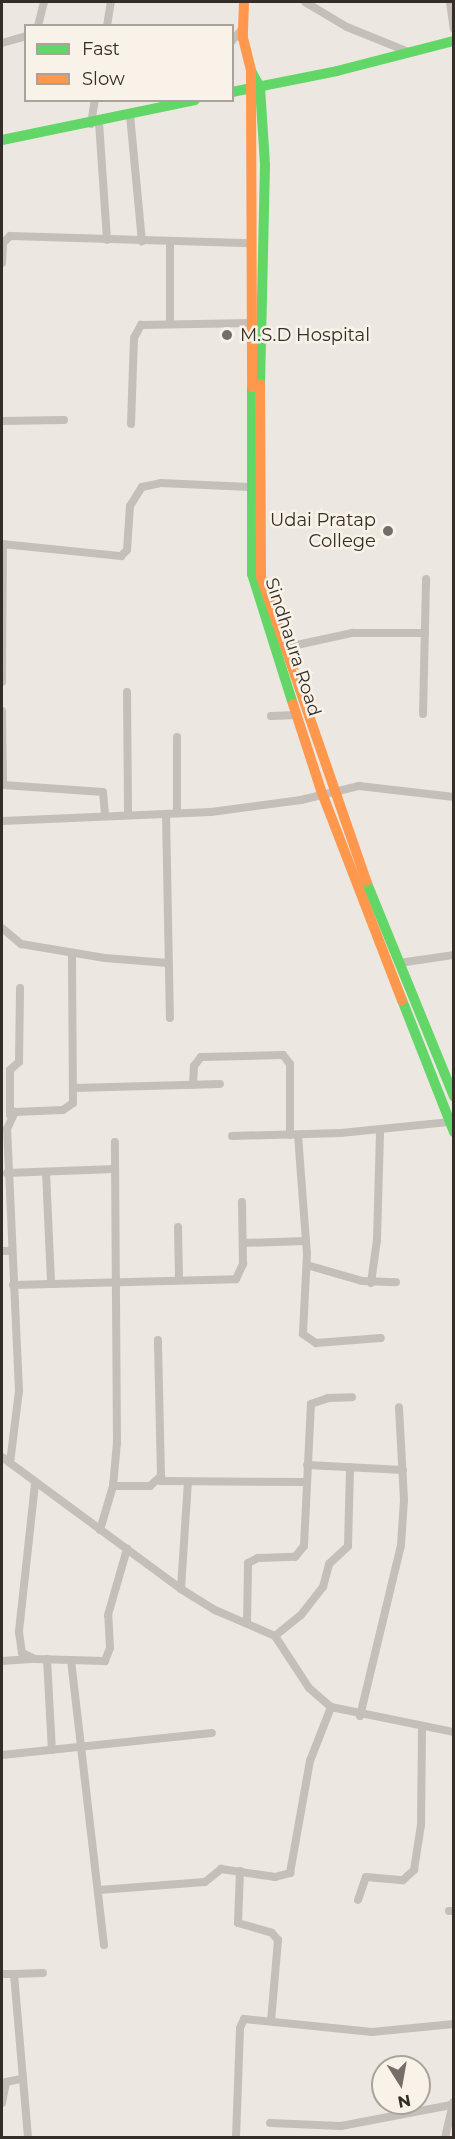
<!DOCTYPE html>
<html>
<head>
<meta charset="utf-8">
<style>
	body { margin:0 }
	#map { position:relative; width:455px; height:2139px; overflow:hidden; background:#ece7e0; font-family:Montserrat,sans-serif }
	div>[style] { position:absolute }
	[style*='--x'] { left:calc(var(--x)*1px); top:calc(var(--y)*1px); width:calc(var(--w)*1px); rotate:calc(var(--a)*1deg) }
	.street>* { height:8px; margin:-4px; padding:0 4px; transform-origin:4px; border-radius:4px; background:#c5bfba }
	.fast>* { height:10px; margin:-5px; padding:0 5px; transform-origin:5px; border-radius:5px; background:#63d668 }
	.slow>* { height:10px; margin:-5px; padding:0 5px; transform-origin:5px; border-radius:5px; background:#ff974d }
	.dots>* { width:16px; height:16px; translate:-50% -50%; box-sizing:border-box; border:3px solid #f8f2e8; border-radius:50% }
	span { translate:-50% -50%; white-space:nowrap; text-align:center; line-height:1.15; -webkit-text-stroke:5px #f8f2e8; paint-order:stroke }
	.poi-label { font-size:18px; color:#352d28 }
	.left { translate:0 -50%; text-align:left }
	.right { translate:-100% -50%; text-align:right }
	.street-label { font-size:18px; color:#352d28 }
	.frame { position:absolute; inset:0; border:3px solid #352d28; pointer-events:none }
	.legend { position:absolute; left:24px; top:24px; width:210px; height:78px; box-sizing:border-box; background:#f8f2e8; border:2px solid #aaa39b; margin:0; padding:8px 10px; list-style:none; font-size:18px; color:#352d28 }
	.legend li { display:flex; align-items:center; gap:12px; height:30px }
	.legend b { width:30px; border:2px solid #aaa39b }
	.north { position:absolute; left:371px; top:2055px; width:60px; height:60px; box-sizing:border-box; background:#f8f2e8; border:2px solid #aaa39b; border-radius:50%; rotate:169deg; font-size:16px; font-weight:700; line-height:24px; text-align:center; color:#352d28 }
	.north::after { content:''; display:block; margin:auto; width:21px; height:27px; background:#756e68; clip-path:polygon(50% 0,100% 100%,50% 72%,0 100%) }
</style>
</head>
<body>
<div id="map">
	<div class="street">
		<div style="--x:305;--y:2;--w:49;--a:30.8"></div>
		<div style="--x:347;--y:27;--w:67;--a:22"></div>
		<div style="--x:450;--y:2;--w:27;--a:82"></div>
		<div style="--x:38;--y:26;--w:25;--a:-76"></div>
		<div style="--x:107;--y:26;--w:24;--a:-81"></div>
		<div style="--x:232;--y:41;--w:17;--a:-50"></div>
		<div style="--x:2;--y:43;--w:25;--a:-16"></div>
		<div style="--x:130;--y:115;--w:127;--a:84.6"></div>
		<div style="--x:99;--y:122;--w:118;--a:86.1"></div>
		<div style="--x:91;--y:124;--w:24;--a:-81"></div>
		<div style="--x:2;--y:263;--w:20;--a:-87"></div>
		<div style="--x:3;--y:243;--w:10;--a:-45"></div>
		<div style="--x:10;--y:236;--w:241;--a:1.7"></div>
		<div style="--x:170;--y:323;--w:81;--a:-90"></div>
		<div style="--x:2;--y:421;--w:62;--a:-0.9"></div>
		<div style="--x:131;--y:424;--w:86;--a:-88"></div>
		<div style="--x:134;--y:338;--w:15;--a:-62"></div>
		<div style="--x:141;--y:325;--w:109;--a:-1.1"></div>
		<div style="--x:2;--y:544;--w:120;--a:5.8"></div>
		<div style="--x:121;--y:556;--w:8;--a:-45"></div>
		<div style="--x:127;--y:550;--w:44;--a:-86.1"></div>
		<div style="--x:130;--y:506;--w:22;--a:-58"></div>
		<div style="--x:142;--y:487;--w:19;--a:-12"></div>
		<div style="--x:161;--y:483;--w:89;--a:2.6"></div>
		<div style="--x:283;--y:648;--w:71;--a:-12.3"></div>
		<div style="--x:352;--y:633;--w:73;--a:0"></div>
		<div style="--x:2;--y:682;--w:138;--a:-89.6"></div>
		<div style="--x:127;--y:692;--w:123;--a:89.5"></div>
		<div style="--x:2;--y:711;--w:74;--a:89.2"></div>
		<div style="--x:3;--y:785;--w:100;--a:4"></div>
		<div style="--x:103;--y:792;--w:24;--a:85"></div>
		<div style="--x:423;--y:714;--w:135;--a:-88.7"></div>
		<div style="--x:271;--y:716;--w:26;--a:-2"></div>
		<div style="--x:177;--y:813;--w:76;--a:-90"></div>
		<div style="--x:166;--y:814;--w:204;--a:88.9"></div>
		<div style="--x:2;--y:821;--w:209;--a:-2.5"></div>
		<div style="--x:211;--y:812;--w:91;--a:-7.6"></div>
		<div style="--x:301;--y:800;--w:60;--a:-13.6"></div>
		<div style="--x:359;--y:786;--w:96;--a:6.6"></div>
		<div style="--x:2;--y:928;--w:25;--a:40"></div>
		<div style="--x:21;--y:944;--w:85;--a:9.5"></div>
		<div style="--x:105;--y:958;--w:63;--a:4.5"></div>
		<div style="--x:399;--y:963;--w:56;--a:-8.3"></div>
		<div style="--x:193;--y:1085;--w:19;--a:-87"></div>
		<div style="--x:194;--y:1066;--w:11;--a:-52"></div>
		<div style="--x:201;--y:1057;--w:82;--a:-1.4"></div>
		<div style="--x:283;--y:1055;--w:11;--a:52"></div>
		<div style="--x:290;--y:1064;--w:71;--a:90"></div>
		<div style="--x:74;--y:1088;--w:146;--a:-1.6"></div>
		<div style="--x:10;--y:1115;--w:45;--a:-90"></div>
		<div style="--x:10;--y:1070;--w:12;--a:-42"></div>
		<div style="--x:19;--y:1062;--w:74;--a:-89.2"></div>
		<div style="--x:298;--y:1135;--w:119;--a:85.7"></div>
		<div style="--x:307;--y:1254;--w:80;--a:92.9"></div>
		<div style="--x:303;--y:1334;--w:16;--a:35"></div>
		<div style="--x:316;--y:1343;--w:65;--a:-4.4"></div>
		<div style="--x:232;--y:1136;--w:109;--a:-1.6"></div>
		<div style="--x:341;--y:1133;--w:110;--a:-5.8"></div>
		<div style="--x:46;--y:1172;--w:112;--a:87.4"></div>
		<div style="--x:7;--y:1173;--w:108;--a:-2.1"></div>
		<div style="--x:178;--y:1227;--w:52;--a:88.9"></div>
		<div style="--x:243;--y:1243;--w:63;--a:-1.8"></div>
		<div style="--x:2;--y:1251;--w:9;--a:0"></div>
		<div style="--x:307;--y:1265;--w:57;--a:16.2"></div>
		<div style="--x:362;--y:1281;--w:34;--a:2"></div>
		<div style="--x:371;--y:1283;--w:43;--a:-82.1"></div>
		<div style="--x:377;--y:1240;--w:110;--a:-88.4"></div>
		<div style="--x:13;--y:1285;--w:223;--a:-1.5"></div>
		<div style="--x:236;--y:1279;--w:17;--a:-65"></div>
		<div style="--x:243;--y:1264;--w:62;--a:-90.9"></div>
		<div style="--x:2;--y:1457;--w:222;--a:36.4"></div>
		<div style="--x:181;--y:1589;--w:40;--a:32"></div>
		<div style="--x:215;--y:1610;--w:65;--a:23.4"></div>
		<div style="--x:275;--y:1636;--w:62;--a:56.8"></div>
		<div style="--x:309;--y:1688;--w:29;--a:41"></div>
		<div style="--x:331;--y:1707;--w:126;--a:11.5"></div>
		<div style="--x:10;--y:1463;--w:73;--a:-82.9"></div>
		<div style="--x:19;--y:1391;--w:262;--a:-92.6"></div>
		<div style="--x:7;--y:1129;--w:19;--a:-65"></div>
		<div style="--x:15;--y:1112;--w:48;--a:-2.4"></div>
		<div style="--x:63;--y:1110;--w:12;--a:-35"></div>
		<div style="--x:73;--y:1103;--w:149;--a:-90.4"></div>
		<div style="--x:307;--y:1465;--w:96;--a:3"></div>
		<div style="--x:160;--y:1481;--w:146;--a:0.4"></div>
		<div style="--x:35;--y:1484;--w:149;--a:96.2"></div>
		<div style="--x:19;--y:1632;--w:21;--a:82"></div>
		<div style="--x:22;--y:1653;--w:14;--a:25"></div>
		<div style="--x:35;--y:1659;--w:70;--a:1.6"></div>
		<div style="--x:105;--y:1661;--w:14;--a:-69"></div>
		<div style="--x:110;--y:1648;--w:33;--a:-93"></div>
		<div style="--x:108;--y:1615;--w:69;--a:-73.9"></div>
		<div style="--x:113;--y:1486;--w:37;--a:0"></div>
		<div style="--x:150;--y:1486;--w:15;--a:-42"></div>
		<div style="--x:161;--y:1476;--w:136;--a:-91.3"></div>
		<div style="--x:100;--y:1530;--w:46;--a:-73.5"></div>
		<div style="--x:113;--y:1486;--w:43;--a:-84.7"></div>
		<div style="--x:117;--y:1443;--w:301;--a:-90.4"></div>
		<div style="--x:181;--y:1589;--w:107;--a:-86.3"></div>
		<div style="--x:247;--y:1623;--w:60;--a:-89"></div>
		<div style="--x:248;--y:1563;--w:11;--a:-27"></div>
		<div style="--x:258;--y:1558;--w:37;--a:-2"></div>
		<div style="--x:295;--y:1557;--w:14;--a:-51"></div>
		<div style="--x:304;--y:1546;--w:142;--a:-87.2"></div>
		<div style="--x:311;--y:1404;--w:18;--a:-19"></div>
		<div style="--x:328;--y:1398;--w:24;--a:-2"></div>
		<div style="--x:275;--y:1636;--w:33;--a:-39"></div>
		<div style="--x:301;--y:1615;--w:36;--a:-52"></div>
		<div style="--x:323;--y:1587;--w:24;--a:-75"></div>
		<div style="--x:329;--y:1564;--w:26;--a:-43"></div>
		<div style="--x:348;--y:1546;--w:79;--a:-88.5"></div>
		<div style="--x:47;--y:1659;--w:91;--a:86.9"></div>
		<div style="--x:71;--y:1660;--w:287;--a:83.4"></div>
		<div style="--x:2;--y:1661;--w:29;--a:-4"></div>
		<div style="--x:360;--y:1716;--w:176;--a:-76.5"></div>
		<div style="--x:401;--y:1545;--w:45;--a:-86.2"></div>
		<div style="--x:404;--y:1500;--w:93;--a:-93.1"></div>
		<div style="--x:2;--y:1755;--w:211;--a:-6"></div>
		<div style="--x:240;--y:1871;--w:52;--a:92.2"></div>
		<div style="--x:238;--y:1923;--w:35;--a:16"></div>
		<div style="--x:272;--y:1933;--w:9;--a:49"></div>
		<div style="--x:278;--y:1940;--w:81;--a:94.9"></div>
		<div style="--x:99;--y:1890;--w:106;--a:-4.3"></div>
		<div style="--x:205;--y:1882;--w:21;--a:-39"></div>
		<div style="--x:221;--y:1869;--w:55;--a:8.4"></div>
		<div style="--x:275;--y:1877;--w:16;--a:-15"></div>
		<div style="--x:290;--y:1873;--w:114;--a:-79.9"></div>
		<div style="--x:310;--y:1761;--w:58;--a:-68.7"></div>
		<div style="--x:358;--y:1900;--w:24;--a:-71"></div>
		<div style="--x:366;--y:1877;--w:37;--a:5"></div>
		<div style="--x:403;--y:1880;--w:15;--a:-42"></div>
		<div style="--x:414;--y:1870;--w:46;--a:-81.2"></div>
		<div style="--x:421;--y:1825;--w:98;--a:-89.4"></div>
		<div style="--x:449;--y:1911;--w:5;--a:0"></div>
		<div style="--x:2;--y:1974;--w:12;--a:0"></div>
		<div style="--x:14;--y:1974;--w:165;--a:85.1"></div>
		<div style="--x:14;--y:1974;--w:29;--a:-2"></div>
		<div style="--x:2;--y:2103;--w:21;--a:-79"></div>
		<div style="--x:6;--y:2082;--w:16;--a:-11"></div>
		<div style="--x:270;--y:2123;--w:71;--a:2.4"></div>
		<div style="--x:341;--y:2126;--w:112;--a:-10.8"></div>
		<div style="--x:236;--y:2138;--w:110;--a:-87.9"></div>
		<div style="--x:240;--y:2028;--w:10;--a:-66"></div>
		<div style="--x:244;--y:2019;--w:129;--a:5.8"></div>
		<div style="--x:372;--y:2032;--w:82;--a:-5.6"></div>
		<div style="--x:445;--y:2138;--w:37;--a:-77"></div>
	</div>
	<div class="fast">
		<div style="--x:251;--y:71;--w:18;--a:61"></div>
		<div style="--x:260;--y:87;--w:78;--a:86.3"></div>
		<div style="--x:265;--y:165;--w:219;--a:91.3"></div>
		<div style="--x:232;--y:92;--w:107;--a:-11.3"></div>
		<div style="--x:337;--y:71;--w:121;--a:-14.4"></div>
		<div style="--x:2;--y:140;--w:197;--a:-11.7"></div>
		<div style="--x:252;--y:387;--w:187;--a:90"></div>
		<div style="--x:252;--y:574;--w:136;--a:72.5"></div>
		<div style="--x:366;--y:881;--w:233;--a:67.8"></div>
		<div style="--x:402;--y:1000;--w:142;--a:68.5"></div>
	</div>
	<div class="slow">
		<div style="--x:244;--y:2;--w:36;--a:92"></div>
		<div style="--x:243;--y:38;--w:34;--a:76"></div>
		<div style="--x:251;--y:71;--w:316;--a:89.8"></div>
		<div style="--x:260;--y:384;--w:193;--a:89.7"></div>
		<div style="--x:261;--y:577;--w:322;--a:70.9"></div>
		<div style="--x:293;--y:704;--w:94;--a:72"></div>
		<div style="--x:322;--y:793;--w:222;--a:68.9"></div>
	</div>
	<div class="dots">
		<div style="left:227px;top:335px;background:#756e68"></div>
		<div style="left:388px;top:531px;background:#756e68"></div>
	</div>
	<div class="poi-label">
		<span class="left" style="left:240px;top:335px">M.S.D Hospital</span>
		<span class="right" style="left:376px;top:531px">Udai Pratap<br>College</span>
	</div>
	<div class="street-label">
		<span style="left:293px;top:647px;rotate:72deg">Sindhaura Road</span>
	</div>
	<div class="frame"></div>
	<ul class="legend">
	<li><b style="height:8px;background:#63d668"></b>Fast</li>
	<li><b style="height:8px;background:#ff974d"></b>Slow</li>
	</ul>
	<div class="north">N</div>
</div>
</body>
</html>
